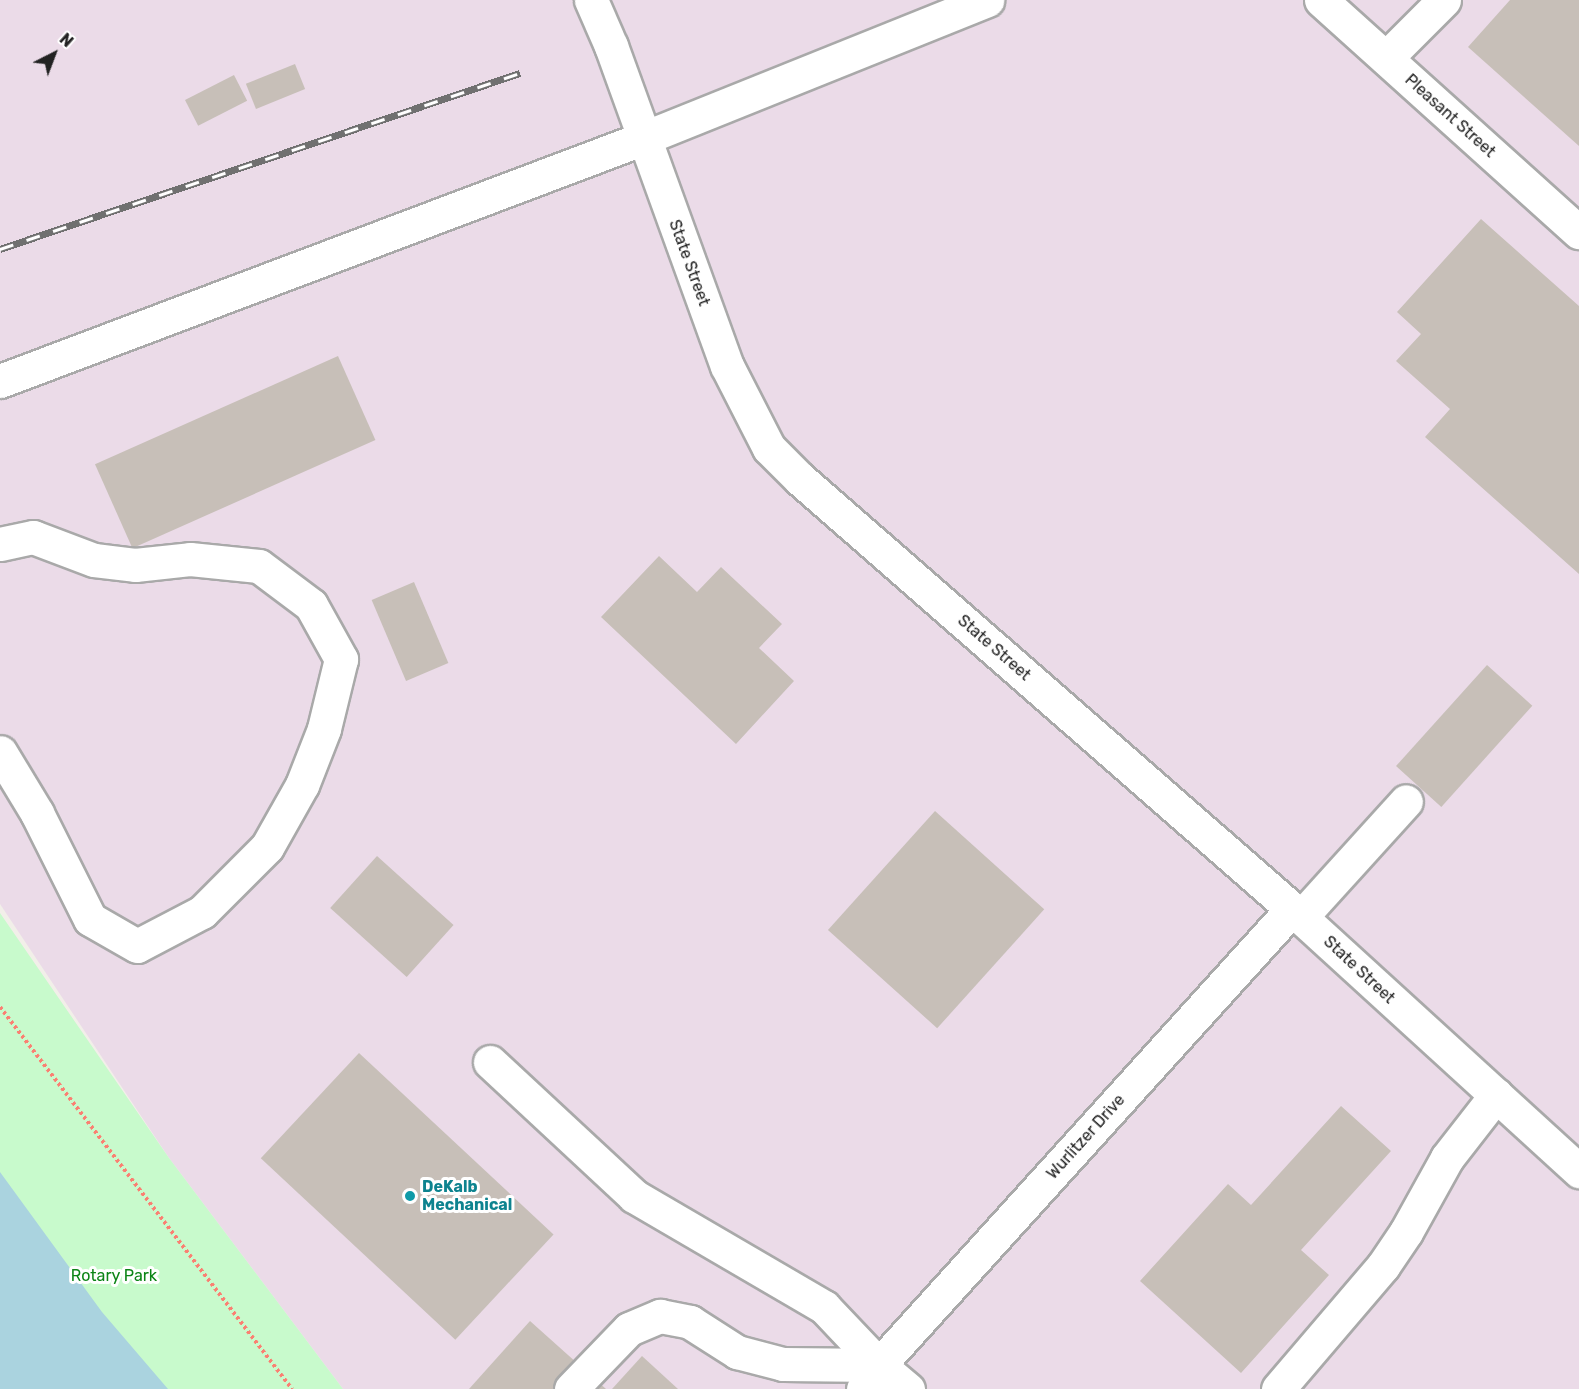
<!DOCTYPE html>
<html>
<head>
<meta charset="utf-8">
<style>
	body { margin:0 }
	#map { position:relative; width:1579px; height:1389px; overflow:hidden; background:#f2efe9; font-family:Rubik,sans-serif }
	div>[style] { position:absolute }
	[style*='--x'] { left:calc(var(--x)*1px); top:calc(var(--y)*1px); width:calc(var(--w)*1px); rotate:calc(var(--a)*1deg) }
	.industrial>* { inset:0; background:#ebdbe8 }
	.park>* { inset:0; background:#c8facc }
	.water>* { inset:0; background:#aad3df }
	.building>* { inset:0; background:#c7bfb8; transform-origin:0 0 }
	.path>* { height:4px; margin-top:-2px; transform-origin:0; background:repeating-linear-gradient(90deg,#fa8072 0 3px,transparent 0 6px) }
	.roads { filter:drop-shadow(2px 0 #a9a9a9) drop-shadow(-2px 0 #a9a9a9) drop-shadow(0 2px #a9a9a9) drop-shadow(0 -2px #a9a9a9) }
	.minor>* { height:33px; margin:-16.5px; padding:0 16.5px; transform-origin:16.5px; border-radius:16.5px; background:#fff }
	.rail>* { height:7px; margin-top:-3.5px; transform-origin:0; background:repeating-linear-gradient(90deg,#fff 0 14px,#707070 0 28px); box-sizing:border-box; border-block:2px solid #707070 }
	.dots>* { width:16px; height:16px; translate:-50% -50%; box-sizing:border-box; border:3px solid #fff; border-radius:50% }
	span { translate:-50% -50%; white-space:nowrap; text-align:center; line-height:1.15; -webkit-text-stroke:6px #fff; paint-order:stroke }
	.street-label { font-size:16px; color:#222 }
	.culture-label { font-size:16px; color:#0d838f; font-weight:700 }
	.left { translate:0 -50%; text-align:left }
	.park-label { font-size:16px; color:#0c8416 }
	.north { position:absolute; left:24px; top:24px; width:60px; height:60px; -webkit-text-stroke:4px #fff; paint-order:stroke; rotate:42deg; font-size:16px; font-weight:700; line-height:24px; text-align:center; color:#222 }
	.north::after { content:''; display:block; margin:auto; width:21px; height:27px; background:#222; clip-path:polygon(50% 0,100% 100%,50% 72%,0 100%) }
</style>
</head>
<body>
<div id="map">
	<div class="industrial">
		<div style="clip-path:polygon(0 0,1579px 0,1579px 1389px,343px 1389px,169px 1158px,0 904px)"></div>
	</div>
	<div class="park">
		<div style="clip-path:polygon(0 913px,169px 1158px,343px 1389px,0 1389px)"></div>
	</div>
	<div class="water">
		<div style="clip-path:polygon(0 1172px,102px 1312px,168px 1389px,0 1389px)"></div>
	</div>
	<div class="building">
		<div style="clip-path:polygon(1510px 0,1579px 0,1579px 146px,1468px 47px)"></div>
		<div style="left:295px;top:64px;width:27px;height:53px;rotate:68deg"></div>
		<div style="left:234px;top:75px;width:29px;height:55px;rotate:63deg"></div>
		<div style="clip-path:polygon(1481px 219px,1579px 306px,1579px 574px,1425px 437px,1450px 409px,1396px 361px,1421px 334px,1397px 312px)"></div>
		<div style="left:338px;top:356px;width:92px;height:266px;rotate:66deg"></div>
		<div style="clip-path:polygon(659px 556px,697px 592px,721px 567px,782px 624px,759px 648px,794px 681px,736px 744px,601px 617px)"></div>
		<div style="left:414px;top:582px;width:88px;height:46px;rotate:67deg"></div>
		<div style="left:1487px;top:665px;width:61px;height:136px;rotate:42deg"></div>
		<div style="left:935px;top:811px;width:147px;height:160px;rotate:42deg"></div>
		<div style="left:377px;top:856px;width:103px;height:70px;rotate:42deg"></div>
		<div style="left:359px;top:1053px;width:266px;height:144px;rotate:43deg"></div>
		<div style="clip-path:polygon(1341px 1106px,1391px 1151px,1301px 1250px,1329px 1275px,1241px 1373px,1140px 1281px,1228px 1184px,1251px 1205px)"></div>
		<div style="clip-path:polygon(530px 1321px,606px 1389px,469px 1389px)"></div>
		<div style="clip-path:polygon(642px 1356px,678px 1389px,612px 1389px)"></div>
	</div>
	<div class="path">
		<div style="--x:0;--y:1007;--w:481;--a:52.6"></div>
	</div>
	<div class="roads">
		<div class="minor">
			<div style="--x:591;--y:0;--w:50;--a:66.5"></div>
			<div style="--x:611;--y:46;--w:340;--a:70.1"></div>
			<div style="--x:727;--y:366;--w:92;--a:62.9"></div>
			<div style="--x:769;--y:448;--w:44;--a:45"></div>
			<div style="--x:800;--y:479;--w:653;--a:41.15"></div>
			<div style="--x:1292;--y:909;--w:389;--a:42.4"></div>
			<div style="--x:1321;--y:0;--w:347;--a:42"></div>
			<div style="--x:1386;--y:58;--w:82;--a:-45"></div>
			<div style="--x:0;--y:381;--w:688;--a:-20.67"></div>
			<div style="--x:644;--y:138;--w:370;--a:-21.9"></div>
			<div style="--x:0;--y:544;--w:34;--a:-12"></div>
			<div style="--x:33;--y:537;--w:65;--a:20.7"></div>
			<div style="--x:94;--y:560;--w:41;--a:7"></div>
			<div style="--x:135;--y:565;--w:55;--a:-6.2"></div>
			<div style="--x:190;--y:559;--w:69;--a:5.8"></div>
			<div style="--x:259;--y:566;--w:65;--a:36.9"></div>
			<div style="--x:311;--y:605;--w:62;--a:60.9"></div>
			<div style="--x:341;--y:659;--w:72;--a:103.7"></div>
			<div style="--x:324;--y:729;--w:60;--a:111.4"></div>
			<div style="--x:302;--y:785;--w:71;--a:119.4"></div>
			<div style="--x:267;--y:847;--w:92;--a:135"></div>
			<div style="--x:202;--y:912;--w:73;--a:152.4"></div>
			<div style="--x:137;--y:946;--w:54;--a:-150.1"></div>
			<div style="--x:90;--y:919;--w:119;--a:-116.6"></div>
			<div style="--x:37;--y:813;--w:71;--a:-121.2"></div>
			<div style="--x:1301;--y:917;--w:156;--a:-47.8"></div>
			<div style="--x:490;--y:1062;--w:197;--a:42.9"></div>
			<div style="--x:634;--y:1196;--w:220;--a:30.3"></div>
			<div style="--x:824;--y:1307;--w:80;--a:46.5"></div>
			<div style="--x:879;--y:1365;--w:38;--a:40"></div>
			<div style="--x:571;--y:1389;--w:83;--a:-46"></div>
			<div style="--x:629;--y:1329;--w:34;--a:-23"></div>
			<div style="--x:660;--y:1316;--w:31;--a:11"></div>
			<div style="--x:690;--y:1322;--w:56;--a:32.6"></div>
			<div style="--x:737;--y:1352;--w:48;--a:14.6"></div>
			<div style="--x:783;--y:1364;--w:96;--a:0.6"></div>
			<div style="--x:863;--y:1389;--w:29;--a:-56"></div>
			<div style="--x:879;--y:1365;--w:615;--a:-47.83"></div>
			<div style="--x:1278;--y:1389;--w:162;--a:-49.5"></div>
			<div style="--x:1383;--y:1266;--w:41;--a:-55.9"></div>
			<div style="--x:1406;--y:1232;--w:85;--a:-61"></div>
			<div style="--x:1447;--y:1158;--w:80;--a:-52.1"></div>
		</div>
	</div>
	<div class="rail">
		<div style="--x:0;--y:249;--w:549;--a:-18.7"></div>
	</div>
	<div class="dots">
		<div style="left:410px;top:1196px;background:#0f9aa8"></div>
	</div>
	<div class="street-label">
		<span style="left:1450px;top:116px;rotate:42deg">Pleasant Street</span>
		<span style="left:689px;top:263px;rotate:70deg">State Street</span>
		<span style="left:994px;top:648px;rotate:41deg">State Street</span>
		<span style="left:1359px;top:970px;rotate:43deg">State Street</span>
		<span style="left:1086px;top:1137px;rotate:-48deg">Wurlitzer Drive</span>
	</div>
	<div class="culture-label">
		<span class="left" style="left:422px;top:1196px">DeKalb<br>Mechanical</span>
	</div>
	<div class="park-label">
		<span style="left:114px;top:1276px">Rotary Park</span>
	</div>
	<div class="north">N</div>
</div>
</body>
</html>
